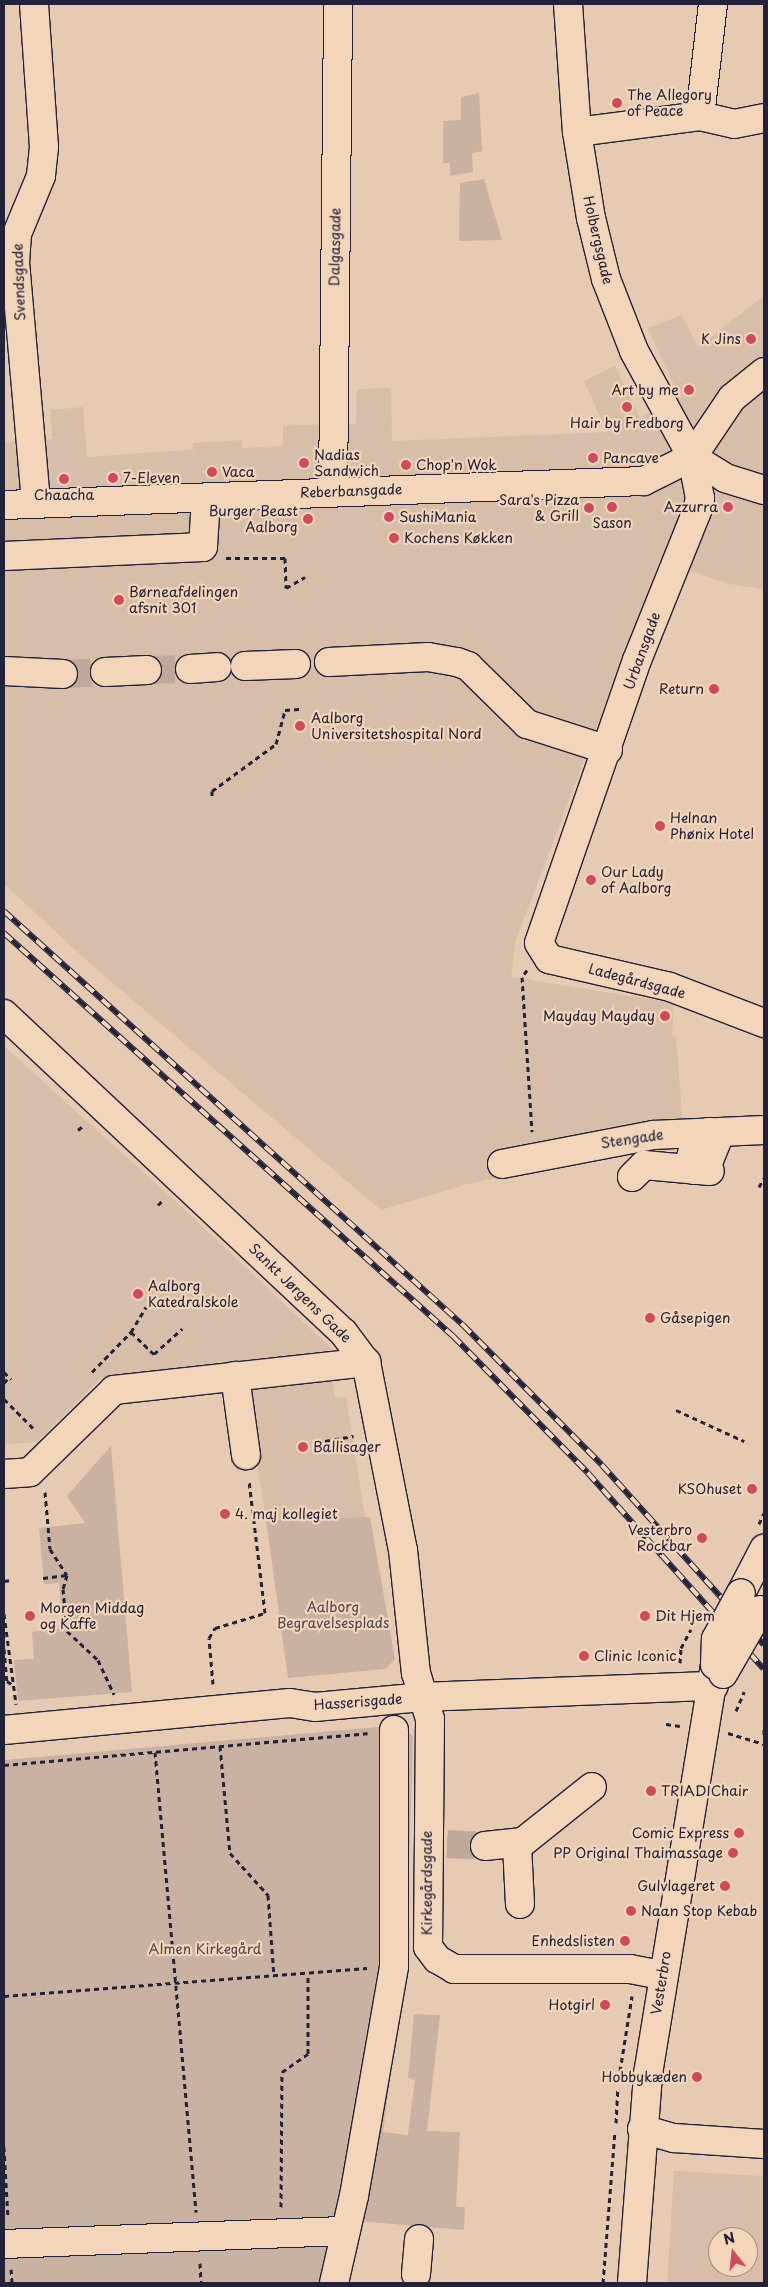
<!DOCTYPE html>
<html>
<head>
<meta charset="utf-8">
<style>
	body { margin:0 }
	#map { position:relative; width:768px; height:2287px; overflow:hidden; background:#e6cbb2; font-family:"Playpen Sans",sans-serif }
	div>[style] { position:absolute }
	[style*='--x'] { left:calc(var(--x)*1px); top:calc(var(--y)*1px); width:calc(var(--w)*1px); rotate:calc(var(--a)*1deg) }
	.built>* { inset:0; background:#d7bea9 }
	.green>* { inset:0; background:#c9b2a1 }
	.minor-tunnel>* { height:28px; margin-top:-14px; transform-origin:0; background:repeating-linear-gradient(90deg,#bfa99a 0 28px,transparent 0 42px) }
	.path>* { height:3px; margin-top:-1.5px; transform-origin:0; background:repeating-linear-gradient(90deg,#22223b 0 5px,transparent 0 9px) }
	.roads { filter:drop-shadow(1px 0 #22223b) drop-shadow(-1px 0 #22223b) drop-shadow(0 1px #22223b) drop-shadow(0 -1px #22223b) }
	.minor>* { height:28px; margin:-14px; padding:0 14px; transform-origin:14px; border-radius:14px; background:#f3d6ba }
	.major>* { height:28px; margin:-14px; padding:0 14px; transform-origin:14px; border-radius:14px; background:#f3d6ba }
	.rail>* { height:5.5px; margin-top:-2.75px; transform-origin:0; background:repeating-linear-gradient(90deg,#f3d6ba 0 11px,#22223b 0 22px); box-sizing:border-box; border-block:1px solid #22223b }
	.bridges { filter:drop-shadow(1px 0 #22223b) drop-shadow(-1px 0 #22223b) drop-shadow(0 1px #22223b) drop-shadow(0 -1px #22223b) }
	.major-bridge>* { height:28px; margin:-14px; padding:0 14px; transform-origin:14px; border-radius:14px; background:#f3d6ba }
	.dots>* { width:14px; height:14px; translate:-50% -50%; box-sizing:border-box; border:2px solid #f3d6ba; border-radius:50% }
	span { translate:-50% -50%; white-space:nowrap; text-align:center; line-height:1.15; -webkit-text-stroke:4.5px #f3d6ba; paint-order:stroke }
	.poi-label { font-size:14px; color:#22223b }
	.left { translate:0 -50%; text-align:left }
	.right { translate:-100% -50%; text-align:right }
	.street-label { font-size:14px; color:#22223b }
	.park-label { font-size:14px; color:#4c4654 }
	.frame { position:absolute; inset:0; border:5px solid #22223b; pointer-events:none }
	.north { position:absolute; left:708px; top:2227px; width:50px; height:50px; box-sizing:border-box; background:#f3d6ba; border:1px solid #9f8e87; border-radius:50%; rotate:344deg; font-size:14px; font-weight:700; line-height:20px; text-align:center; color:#22223b }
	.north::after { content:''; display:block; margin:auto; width:18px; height:22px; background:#d1495b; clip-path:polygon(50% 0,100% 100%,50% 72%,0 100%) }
</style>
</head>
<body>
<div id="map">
	<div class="built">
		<div style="clip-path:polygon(764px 296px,764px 589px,730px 584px,660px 561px,516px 940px,511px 977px,674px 1003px,672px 1035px,676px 1037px,684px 1140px,467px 1184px,381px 1210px,96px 969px,4px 884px,4px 443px,52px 439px,50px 410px,83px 407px,87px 457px,188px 450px,193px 450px,193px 443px,242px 440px,242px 448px,283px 446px,283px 425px,356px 424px,357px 389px,391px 388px,392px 441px,607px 432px,584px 381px,615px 366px,640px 418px,679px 396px,648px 328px,682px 315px,698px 347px)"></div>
		<div style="clip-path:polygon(4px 1046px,186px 1211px,333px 1350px,102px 1377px,37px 1442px,4px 1444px)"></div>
		<div style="clip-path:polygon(331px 1370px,335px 1398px,346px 1397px,365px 1517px,266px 1520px,245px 1388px)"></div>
		<div style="clip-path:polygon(evenodd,674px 2171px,764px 2176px,764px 2283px,667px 2283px,674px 2171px,718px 2237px,748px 2237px,748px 2267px,718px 2267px,718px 2237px)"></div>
	</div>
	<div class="green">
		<div style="clip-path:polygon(479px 93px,482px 151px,472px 153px,473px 172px,450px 176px,450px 163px,443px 163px,443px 121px,461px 120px,461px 97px)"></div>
		<div style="clip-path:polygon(484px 179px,502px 240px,459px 241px,460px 183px)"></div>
		<div style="clip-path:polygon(111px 1446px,132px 1692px,18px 1701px,14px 1660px,34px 1659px,32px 1632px,63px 1628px,59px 1583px,44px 1584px,39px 1528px,85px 1523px,67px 1496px)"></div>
		<div style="clip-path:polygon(370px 1517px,395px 1659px,386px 1669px,288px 1678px,266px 1520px)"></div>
		<div style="clip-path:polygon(400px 1725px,413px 1736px,406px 1964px,383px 2132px,408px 2135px,415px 2080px,408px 2078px,414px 2014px,440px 2015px,427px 2131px,460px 2132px,456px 2207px,465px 2207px,464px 2230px,357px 2221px,346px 2283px,4px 2283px,4px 1760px)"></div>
	</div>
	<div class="minor-tunnel">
		<div style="--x:147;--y:670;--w:43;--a:-1.3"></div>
		<div style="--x:63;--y:674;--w:42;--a:-2.7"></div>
		<div style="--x:447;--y:1844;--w:38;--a:3"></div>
	</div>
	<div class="path">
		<div style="--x:226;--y:558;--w:59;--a:0"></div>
		<div style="--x:285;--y:558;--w:30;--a:88"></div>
		<div style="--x:286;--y:588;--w:22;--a:-30"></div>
		<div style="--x:212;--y:796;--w:5;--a:-90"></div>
		<div style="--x:212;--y:791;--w:79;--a:-36.3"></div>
		<div style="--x:276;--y:744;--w:35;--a:-75"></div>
		<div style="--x:285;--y:710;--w:14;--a:-4"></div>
		<div style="--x:527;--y:970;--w:9;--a:126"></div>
		<div style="--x:522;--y:977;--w:155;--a:86.3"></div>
		<div style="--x:78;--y:1130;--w:8;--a:-40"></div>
		<div style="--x:759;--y:1187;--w:10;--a:-61"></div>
		<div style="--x:158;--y:1205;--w:8;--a:-45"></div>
		<div style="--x:131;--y:1332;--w:29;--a:-59"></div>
		<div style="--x:4;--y:1372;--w:10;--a:45"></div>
		<div style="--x:92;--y:1372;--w:56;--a:-45.7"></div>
		<div style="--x:131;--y:1332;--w:32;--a:44"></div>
		<div style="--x:154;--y:1354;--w:38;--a:-42"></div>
		<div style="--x:4;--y:1383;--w:8;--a:-50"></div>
		<div style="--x:4;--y:1399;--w:45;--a:45"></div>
		<div style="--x:676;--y:1410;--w:75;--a:24.5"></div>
		<div style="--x:325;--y:1441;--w:29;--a:-10"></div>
		<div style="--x:45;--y:1492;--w:57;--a:85"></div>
		<div style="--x:50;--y:1549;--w:31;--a:57"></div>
		<div style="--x:67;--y:1575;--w:15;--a:106"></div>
		<div style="--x:63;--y:1589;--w:42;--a:84.6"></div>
		<div style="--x:67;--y:1631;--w:42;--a:43.1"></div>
		<div style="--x:98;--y:1660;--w:38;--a:65"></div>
		<div style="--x:759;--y:1524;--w:12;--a:-66"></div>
		<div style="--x:43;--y:1578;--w:24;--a:-7"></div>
		<div style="--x:4;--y:1581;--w:7;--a:-8"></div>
		<div style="--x:4;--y:1614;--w:91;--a:82.4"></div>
		<div style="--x:4;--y:1649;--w:32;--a:85"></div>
		<div style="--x:7;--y:1681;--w:7;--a:34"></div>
		<div style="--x:680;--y:1663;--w:15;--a:-86"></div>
		<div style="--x:681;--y:1648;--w:21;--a:-62"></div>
		<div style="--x:213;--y:1684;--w:46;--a:-95"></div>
		<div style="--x:209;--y:1638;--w:12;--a:-59"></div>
		<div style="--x:215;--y:1628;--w:52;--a:-16.7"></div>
		<div style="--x:265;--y:1613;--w:134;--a:-96.9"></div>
		<div style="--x:736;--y:1711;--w:21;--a:-67"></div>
		<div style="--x:666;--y:1724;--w:14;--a:8"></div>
		<div style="--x:764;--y:1729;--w:6;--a:90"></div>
		<div style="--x:728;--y:1733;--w:38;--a:17"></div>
		<div style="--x:220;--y:1746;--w:107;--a:84.7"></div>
		<div style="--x:230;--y:1853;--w:57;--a:47.9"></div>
		<div style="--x:268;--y:1895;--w:81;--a:85.8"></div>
		<div style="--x:155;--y:1752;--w:462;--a:84.9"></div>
		<div style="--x:4;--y:1765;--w:365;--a:-5"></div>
		<div style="--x:641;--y:1889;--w:4;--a:14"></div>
		<div style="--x:4;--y:1996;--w:364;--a:-4.4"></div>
		<div style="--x:620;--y:2071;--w:76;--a:-80.9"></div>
		<div style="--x:616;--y:2123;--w:34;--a:-87"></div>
		<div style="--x:4;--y:2147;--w:71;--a:86.8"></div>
		<div style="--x:281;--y:2207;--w:135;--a:-89.6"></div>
		<div style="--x:282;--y:2072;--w:32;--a:-35"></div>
		<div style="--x:308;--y:2054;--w:80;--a:-90"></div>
		<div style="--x:200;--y:2263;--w:20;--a:87"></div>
		<div style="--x:11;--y:2269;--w:14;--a:86"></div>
		<div style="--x:603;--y:2283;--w:151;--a:-85.5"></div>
	</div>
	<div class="roads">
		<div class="minor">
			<div style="--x:34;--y:4;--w:143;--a:86"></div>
			<div style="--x:44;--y:147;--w:29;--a:96"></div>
			<div style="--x:41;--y:176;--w:63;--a:112.5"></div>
			<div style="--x:17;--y:234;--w:28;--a:94"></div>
			<div style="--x:15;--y:262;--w:243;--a:85"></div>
			<div style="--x:568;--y:4;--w:128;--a:86"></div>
			<div style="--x:577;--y:132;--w:87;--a:80.8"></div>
			<div style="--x:591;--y:218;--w:63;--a:76.2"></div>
			<div style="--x:606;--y:279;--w:77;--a:68.7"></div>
			<div style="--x:634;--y:351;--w:121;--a:61.3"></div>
			<div style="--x:692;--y:457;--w:39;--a:32"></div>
			<div style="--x:725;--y:478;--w:41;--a:17.1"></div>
			<div style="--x:700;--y:116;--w:35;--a:13"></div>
			<div style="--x:734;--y:124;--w:31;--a:-11"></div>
			<div style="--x:577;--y:132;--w:124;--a:-7.4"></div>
			<div style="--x:700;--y:116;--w:113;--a:-83.4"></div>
			<div style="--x:764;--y:372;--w:41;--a:140.9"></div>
			<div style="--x:732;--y:398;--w:71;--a:124.1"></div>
			<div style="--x:692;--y:457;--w:42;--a:79"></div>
			<div style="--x:700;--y:498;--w:13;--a:103"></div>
			<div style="--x:697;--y:511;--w:161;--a:111.9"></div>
			<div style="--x:637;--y:660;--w:299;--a:109.1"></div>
			<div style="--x:539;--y:943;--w:19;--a:58"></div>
			<div style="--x:549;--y:959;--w:124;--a:13"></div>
			<div style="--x:670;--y:987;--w:101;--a:21"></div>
			<div style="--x:333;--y:491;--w:487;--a:-89.4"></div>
			<div style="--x:4;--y:505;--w:640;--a:-2.15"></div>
			<div style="--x:644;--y:481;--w:54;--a:-26.6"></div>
			<div style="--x:4;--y:556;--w:199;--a:-2.6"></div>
			<div style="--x:203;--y:547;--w:49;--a:-86.5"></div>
			<div style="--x:329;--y:662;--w:99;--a:-2.9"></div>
			<div style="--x:428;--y:657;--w:29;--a:10"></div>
			<div style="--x:457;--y:662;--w:12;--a:20"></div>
			<div style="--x:468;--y:666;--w:83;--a:44.5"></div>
			<div style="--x:527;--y:724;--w:85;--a:17.8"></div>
			<div style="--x:245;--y:666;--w:51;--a:-2.2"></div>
			<div style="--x:190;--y:669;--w:27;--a:-4"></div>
			<div style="--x:4;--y:671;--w:59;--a:2.9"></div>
			<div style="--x:105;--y:672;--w:42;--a:-2.7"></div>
			<div style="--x:4;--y:1014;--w:465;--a:43.2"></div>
			<div style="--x:343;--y:1332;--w:38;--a:53"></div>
			<div style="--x:366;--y:1362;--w:192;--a:78.9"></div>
			<div style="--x:403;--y:1550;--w:124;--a:84"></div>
			<div style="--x:416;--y:1673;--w:48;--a:73.1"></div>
			<div style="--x:430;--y:1719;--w:228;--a:90.5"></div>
			<div style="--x:428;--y:1947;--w:15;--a:53"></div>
			<div style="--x:437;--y:1959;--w:20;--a:30"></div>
			<div style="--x:454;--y:1969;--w:176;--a:0"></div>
			<div style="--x:630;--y:1969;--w:33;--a:11"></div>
			<div style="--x:709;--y:1132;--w:13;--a:58"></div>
			<div style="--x:716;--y:1143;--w:18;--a:112"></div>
			<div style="--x:709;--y:1160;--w:17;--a:144"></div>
			<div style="--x:695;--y:1170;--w:13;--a:-108"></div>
			<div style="--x:691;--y:1158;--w:14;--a:-78"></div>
			<div style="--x:694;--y:1144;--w:19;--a:-39"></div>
			<div style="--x:502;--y:1164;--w:154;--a:-10.9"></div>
			<div style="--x:653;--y:1135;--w:111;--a:-2.6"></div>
			<div style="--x:632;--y:1177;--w:17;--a:-45"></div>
			<div style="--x:644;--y:1165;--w:66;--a:5.2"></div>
			<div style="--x:235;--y:1376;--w:80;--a:82.1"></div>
			<div style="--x:4;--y:1474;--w:26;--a:-4"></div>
			<div style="--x:30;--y:1472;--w:117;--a:-44.3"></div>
			<div style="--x:114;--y:1390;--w:254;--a:-6.3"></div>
			<div style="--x:4;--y:1730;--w:287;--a:-5.4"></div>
			<div style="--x:290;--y:1703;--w:25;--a:9"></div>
			<div style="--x:315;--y:1707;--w:107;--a:-5.3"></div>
			<div style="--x:422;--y:1697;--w:292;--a:-2.2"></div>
			<div style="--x:517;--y:1845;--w:59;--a:87.1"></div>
			<div style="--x:485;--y:1846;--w:38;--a:-6"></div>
			<div style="--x:523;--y:1842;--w:88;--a:-38.6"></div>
			<div style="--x:642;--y:2129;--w:33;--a:16"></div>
			<div style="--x:674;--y:2138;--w:90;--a:3.8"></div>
			<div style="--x:4;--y:2244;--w:339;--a:-2.2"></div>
			<div style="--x:416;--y:2274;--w:35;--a:-85"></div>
			<div style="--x:334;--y:2283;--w:89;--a:-77.1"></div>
			<div style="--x:354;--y:2196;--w:233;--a:-80.1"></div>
			<div style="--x:394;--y:1966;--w:236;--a:-90"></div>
		</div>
		<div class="major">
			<div style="--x:741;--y:1593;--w:50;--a:-62.4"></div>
			<div style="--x:632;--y:2283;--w:210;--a:-85.6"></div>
			<div style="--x:648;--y:2074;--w:414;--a:-80.7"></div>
		</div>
	</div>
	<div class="rail">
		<div style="--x:4;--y:911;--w:618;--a:42.05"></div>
		<div style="--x:463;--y:1325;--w:197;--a:45.2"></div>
		<div style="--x:602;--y:1465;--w:242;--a:48"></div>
		<div style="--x:4;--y:933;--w:603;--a:41.91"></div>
		<div style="--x:453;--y:1336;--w:192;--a:45.4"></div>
		<div style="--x:588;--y:1473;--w:263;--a:48.1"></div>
	</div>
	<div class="bridges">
		<div class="major-bridge">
			<div style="--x:715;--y:1665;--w:26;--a:-88"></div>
			<div style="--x:716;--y:1639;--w:52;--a:-61.5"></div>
			<div style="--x:723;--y:1674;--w:74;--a:-60"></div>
		</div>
	</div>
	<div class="dots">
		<div style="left:617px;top:103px;background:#d1495b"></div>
		<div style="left:751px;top:339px;background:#d1495b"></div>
		<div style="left:689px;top:390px;background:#d1495b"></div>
		<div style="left:627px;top:407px;background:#d1495b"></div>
		<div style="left:593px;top:458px;background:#d1495b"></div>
		<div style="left:304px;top:463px;background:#d1495b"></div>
		<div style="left:406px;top:465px;background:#d1495b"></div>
		<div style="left:212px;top:472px;background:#d1495b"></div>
		<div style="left:113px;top:478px;background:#d1495b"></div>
		<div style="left:64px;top:479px;background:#d1495b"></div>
		<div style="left:612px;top:507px;background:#d1495b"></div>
		<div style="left:728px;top:507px;background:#d1495b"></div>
		<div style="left:589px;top:508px;background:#d1495b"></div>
		<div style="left:389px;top:517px;background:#d1495b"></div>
		<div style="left:308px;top:519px;background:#d1495b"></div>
		<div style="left:394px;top:538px;background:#d1495b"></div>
		<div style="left:119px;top:600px;background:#d1495b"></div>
		<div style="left:714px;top:689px;background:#d1495b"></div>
		<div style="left:300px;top:726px;background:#d1495b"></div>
		<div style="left:660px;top:826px;background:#d1495b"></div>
		<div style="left:591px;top:880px;background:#d1495b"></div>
		<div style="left:665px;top:1016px;background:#d1495b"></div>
		<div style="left:138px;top:1294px;background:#d1495b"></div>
		<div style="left:650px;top:1318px;background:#d1495b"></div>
		<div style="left:303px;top:1447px;background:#d1495b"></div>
		<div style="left:752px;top:1489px;background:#d1495b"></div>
		<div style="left:225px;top:1514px;background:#d1495b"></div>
		<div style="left:702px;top:1538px;background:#d1495b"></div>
		<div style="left:30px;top:1616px;background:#d1495b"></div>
		<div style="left:645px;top:1616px;background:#d1495b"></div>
		<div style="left:584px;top:1656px;background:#d1495b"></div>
		<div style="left:651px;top:1791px;background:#d1495b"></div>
		<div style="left:739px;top:1833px;background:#d1495b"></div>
		<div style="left:733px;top:1853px;background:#d1495b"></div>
		<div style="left:725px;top:1886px;background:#d1495b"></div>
		<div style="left:631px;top:1911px;background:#d1495b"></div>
		<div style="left:625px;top:1941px;background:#d1495b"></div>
		<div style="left:605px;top:2005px;background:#d1495b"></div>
		<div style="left:697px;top:2077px;background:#d1495b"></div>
	</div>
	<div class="poi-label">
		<span class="left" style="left:627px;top:103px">The Allegory<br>of Peace</span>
		<span class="right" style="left:741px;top:339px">K Jins</span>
		<span class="right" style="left:679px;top:390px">Art by me</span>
		<span style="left:627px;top:423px">Hair by Fredborg</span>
		<span class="left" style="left:314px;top:463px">Nadias<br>Sandwich</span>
		<span class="left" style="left:603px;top:458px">Pancave</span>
		<span class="left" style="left:416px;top:465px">Chop'n Wok</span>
		<span class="left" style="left:222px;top:472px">Vaca</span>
		<span class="left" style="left:123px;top:478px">7-Eleven</span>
		<span style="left:64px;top:495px">Chaacha</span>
		<span class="right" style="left:579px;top:508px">Sara's Pizza<br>&amp; Grill</span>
		<span class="right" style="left:718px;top:507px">Azzurra</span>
		<span class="right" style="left:298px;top:519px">Burger Beast<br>Aalborg</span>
		<span class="left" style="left:399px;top:517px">SushiMania</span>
		<span style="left:612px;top:523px">Sason</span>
		<span class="left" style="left:404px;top:538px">Kochens Køkken</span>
		<span class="left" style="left:129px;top:600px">Børneafdelingen<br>afsnit 301</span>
		<span class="right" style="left:704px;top:689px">Return</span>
		<span class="left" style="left:311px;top:726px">Aalborg<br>Universitetshospital Nord</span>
		<span class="left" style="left:670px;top:826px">Helnan<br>Phønix Hotel</span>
		<span class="left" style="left:601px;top:880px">Our Lady<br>of Aalborg</span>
		<span class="right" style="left:655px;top:1016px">Mayday Mayday</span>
		<span class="left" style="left:148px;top:1294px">Aalborg<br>Katedralskole</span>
		<span class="left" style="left:660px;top:1318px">Gåsepigen</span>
		<span class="left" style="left:313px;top:1447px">Ballisager</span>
		<span class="right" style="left:742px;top:1489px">KSOhuset</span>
		<span class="left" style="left:235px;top:1514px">4. maj kollegiet</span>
		<span class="right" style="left:692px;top:1538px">Vesterbro<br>Rockbar</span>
		<span class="left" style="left:40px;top:1616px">Morgen Middag<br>og Kaffe</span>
		<span class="left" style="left:655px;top:1616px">Dit Hjem</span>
		<span class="left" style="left:594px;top:1656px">Clinic Iconic</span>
		<span class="left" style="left:661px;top:1791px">TRIADIChair</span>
		<span class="right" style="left:729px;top:1833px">Comic Express</span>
		<span class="right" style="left:723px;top:1853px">PP Original Thaimassage</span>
		<span class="right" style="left:715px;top:1886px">Gulvlageret</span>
		<span class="left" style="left:641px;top:1911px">Naan Stop Kebab</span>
		<span class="right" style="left:615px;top:1941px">Enhedslisten</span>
		<span class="right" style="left:595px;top:2005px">Hotgirl</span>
		<span class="right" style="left:687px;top:2077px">Hobbykæden</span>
	</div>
	<div class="street-label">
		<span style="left:598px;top:240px;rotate:77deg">Holbergsgade</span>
		<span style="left:335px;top:247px;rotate:-89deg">Dalgasgade</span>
		<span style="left:19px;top:282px;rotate:-92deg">Svendsgade</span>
		<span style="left:351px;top:491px;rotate:-2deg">Reberbansgade</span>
		<span style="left:642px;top:651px;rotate:-70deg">Urbansgade</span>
		<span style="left:637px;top:981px;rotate:15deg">Ladegårdsgade</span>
		<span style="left:632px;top:1139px;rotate:-8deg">Stengade</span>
		<span style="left:300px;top:1293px;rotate:44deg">Sankt Jørgens Gade</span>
		<span style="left:358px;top:1702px;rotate:-4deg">Hasserisgade</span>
		<span style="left:427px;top:1883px;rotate:-90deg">Kirkegårdsgade</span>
		<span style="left:661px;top:1983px;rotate:-81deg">Vesterbro</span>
	</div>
	<div class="park-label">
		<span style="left:333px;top:1615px">Aalborg<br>Begravelsesplads</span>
		<span style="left:205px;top:1949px">Almen Kirkegård</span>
	</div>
	<div class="frame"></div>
	<div class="north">N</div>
</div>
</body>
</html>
